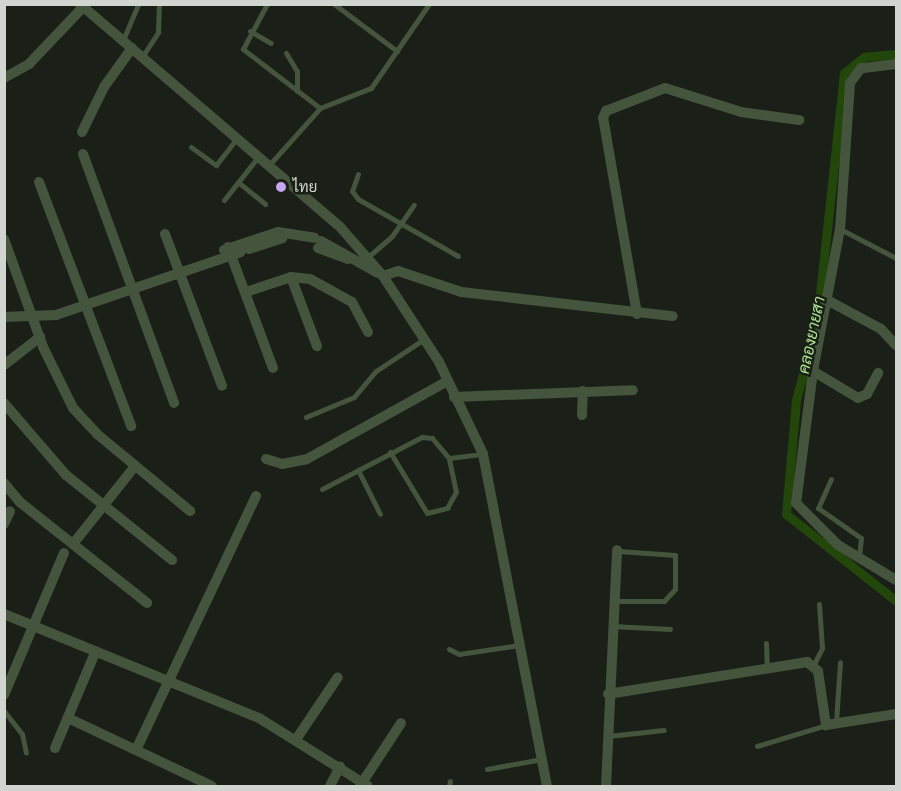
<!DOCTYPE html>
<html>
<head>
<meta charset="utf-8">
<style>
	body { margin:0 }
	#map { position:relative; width:901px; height:791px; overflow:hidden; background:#1a2017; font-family:Lora,Sarabun,serif }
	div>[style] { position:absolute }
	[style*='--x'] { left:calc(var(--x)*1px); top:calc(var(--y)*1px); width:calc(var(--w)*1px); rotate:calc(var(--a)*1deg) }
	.canal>* { height:9px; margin:-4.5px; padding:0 4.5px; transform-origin:4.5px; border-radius:4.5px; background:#23460b }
	.service>* { height:5px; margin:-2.5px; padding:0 2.5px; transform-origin:2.5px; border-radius:2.5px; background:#45543d }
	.minor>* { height:10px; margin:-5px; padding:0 5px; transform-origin:5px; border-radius:5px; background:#45543d }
	.dots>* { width:16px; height:16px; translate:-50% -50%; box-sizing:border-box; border:3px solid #1a2017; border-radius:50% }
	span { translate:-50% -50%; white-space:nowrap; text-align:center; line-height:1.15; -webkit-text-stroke:5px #1a2017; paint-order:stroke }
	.poi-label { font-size:15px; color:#d1d5cf }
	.left { translate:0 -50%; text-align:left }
	.water-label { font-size:16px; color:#aee592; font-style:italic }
	.frame { position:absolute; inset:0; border:6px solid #d1d5cf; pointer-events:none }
</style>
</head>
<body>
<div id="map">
	<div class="canal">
		<div style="--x:896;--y:54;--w:32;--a:175"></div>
		<div style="--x:864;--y:57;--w:26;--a:141"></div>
		<div style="--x:844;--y:73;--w:251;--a:96.2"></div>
		<div style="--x:817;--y:323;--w:80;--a:105.3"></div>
		<div style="--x:796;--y:400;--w:114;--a:95"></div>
		<div style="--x:786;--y:514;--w:140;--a:38.3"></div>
	</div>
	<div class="service">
		<div style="--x:267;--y:4;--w:51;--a:118.1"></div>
		<div style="--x:243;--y:49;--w:97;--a:37.5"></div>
		<div style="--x:334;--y:4;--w:79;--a:36.7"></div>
		<div style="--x:250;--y:31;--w:24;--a:30"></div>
		<div style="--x:123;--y:40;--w:39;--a:-67"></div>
		<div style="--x:286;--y:53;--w:21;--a:59"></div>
		<div style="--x:297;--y:71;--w:20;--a:90"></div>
		<div style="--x:142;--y:57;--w:30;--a:-57"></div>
		<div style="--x:158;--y:32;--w:28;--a:-88"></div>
		<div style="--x:191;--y:147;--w:31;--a:36"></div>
		<div style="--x:216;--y:165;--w:34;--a:-52"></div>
		<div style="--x:270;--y:164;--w:75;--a:-48.2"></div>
		<div style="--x:320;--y:108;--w:55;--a:-21.4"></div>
		<div style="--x:371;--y:88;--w:102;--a:-55.4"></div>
		<div style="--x:358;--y:174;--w:18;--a:109"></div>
		<div style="--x:352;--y:191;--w:10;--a:53"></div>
		<div style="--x:358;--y:199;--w:115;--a:29.7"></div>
		<div style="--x:238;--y:182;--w:35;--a:39"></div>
		<div style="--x:224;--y:200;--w:55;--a:-51.7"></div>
		<div style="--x:840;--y:229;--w:63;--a:27.4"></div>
		<div style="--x:368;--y:257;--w:32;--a:-41"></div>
		<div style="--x:392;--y:236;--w:38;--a:-55"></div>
		<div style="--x:306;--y:417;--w:52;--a:-22.6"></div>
		<div style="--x:354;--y:397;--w:34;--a:-50"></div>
		<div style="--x:376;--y:371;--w:58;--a:-33.7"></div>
		<div style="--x:390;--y:452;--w:71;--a:58.8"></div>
		<div style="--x:427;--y:513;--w:21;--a:-14"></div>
		<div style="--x:447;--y:508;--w:18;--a:-61"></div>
		<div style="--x:456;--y:492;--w:35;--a:-102"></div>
		<div style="--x:358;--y:470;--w:49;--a:63.4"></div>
		<div style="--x:831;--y:479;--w:32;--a:114"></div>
		<div style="--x:818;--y:508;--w:52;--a:34.9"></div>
		<div style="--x:861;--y:538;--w:19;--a:96"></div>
		<div style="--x:322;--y:489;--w:113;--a:-27.5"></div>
		<div style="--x:422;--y:437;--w:10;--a:6"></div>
		<div style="--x:432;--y:438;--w:26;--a:50"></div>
		<div style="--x:449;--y:458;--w:34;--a:-7"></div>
		<div style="--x:613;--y:601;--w:51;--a:0"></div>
		<div style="--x:664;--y:601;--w:16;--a:-47"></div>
		<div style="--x:675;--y:589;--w:34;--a:-90"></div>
		<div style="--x:675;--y:555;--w:57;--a:-176"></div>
		<div style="--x:612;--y:626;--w:58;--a:3"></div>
		<div style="--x:766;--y:643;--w:24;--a:88"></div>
		<div style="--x:449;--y:649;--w:11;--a:27"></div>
		<div style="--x:459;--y:654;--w:61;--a:-8.5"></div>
		<div style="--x:814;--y:664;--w:18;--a:-63"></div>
		<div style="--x:822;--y:648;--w:44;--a:-93.9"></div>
		<div style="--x:4;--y:711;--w:29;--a:52"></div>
		<div style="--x:22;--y:734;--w:19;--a:78"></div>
		<div style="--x:836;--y:722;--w:60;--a:-86.2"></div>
		<div style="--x:608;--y:736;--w:56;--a:-6.1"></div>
		<div style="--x:757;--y:746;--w:72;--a:-16.9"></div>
		<div style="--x:487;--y:769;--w:56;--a:-10.3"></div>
		<div style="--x:449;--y:786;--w:5;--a:-79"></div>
	</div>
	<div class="minor">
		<div style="--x:80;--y:4;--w:344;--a:40.6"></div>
		<div style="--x:341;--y:228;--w:64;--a:48.8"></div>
		<div style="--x:383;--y:276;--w:103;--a:56.9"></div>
		<div style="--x:439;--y:362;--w:102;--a:64.4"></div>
		<div style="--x:483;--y:454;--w:338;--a:79.1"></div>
		<div style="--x:896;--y:64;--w:35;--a:173"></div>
		<div style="--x:861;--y:68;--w:19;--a:126"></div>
		<div style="--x:850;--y:83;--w:146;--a:93.9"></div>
		<div style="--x:840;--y:229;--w:145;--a:100.8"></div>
		<div style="--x:813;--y:371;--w:133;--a:97.3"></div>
		<div style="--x:796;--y:503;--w:59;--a:45"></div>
		<div style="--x:838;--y:545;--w:68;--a:31.1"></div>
		<div style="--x:4;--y:78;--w:29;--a:-29"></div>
		<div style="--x:29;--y:64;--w:79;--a:-46.5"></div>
		<div style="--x:82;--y:132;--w:50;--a:-63.9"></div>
		<div style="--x:104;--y:87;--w:48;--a:-54.3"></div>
		<div style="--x:83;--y:154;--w:265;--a:69.9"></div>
		<div style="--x:39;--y:182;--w:261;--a:69.3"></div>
		<div style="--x:165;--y:234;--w:162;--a:69.4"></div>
		<div style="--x:4;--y:239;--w:115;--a:70.1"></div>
		<div style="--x:43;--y:347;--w:68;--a:63.8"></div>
		<div style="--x:73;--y:408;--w:35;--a:47"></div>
		<div style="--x:97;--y:434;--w:121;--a:39.6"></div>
		<div style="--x:321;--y:241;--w:65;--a:29.3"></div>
		<div style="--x:228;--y:247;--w:129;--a:69.6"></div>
		<div style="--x:318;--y:248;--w:32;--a:20"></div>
		<div style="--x:249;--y:249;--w:35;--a:-18"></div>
		<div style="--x:224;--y:250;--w:57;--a:-18.4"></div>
		<div style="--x:278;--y:232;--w:37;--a:9"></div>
		<div style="--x:383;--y:276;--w:16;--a:-18"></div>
		<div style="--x:398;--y:271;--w:66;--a:18.4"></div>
		<div style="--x:461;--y:292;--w:213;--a:6.5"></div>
		<div style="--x:291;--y:277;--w:74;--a:69.4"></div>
		<div style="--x:246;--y:292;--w:47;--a:-18.4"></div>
		<div style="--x:291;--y:277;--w:19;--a:6"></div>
		<div style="--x:310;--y:279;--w:48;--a:28.7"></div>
		<div style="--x:352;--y:302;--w:34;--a:62"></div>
		<div style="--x:827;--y:300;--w:61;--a:28.2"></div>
		<div style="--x:881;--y:329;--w:22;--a:47"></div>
		<div style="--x:637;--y:314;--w:199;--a:-99.8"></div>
		<div style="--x:603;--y:118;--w:8;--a:-67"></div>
		<div style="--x:606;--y:111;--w:63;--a:-21.3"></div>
		<div style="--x:665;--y:88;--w:80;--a:17.5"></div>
		<div style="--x:741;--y:112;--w:59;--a:7.9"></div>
		<div style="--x:4;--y:317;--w:52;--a:-2.2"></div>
		<div style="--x:56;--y:315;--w:195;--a:-18.8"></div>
		<div style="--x:4;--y:365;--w:46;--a:-37.9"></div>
		<div style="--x:813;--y:371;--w:52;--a:31"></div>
		<div style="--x:858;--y:398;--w:10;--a:-24"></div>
		<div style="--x:867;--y:394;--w:24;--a:-62"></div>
		<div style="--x:454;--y:397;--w:179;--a:-2.2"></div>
		<div style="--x:4;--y:403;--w:95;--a:49.3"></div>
		<div style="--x:66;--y:475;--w:136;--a:38.7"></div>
		<div style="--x:582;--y:415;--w:24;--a:-88"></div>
		<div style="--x:266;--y:459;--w:17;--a:17"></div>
		<div style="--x:282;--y:464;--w:25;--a:-11"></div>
		<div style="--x:307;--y:459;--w:161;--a:-29"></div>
		<div style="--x:4;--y:483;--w:26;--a:50"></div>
		<div style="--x:21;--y:503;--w:161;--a:38.4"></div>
		<div style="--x:4;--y:524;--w:14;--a:-65"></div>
		<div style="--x:73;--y:544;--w:100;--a:-51.5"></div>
		<div style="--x:4;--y:614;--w:275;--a:22.2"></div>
		<div style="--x:259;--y:718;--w:128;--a:32"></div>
		<div style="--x:608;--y:694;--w:202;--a:-9.1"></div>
		<div style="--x:807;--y:662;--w:14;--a:39"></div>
		<div style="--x:818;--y:671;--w:55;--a:81.6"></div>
		<div style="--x:826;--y:725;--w:71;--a:-8.9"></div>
		<div style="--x:4;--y:695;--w:154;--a:-67.1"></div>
		<div style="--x:68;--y:718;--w:159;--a:25.3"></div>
		<div style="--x:297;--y:738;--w:73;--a:-56.1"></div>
		<div style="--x:55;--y:748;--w:103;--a:-67.2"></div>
		<div style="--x:136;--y:750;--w:281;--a:-64.7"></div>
		<div style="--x:330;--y:786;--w:22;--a:-63"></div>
		<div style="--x:360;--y:786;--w:75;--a:-56.9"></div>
		<div style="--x:606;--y:786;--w:236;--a:-87.3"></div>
	</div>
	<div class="dots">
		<div style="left:281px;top:187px;background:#c6a6f0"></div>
	</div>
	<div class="poi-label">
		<span class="left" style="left:293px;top:187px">ไทย</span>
	</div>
	<div class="water-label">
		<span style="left:811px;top:335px;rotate:-78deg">คลองยายสา</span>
	</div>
	<div class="frame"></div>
</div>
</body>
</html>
